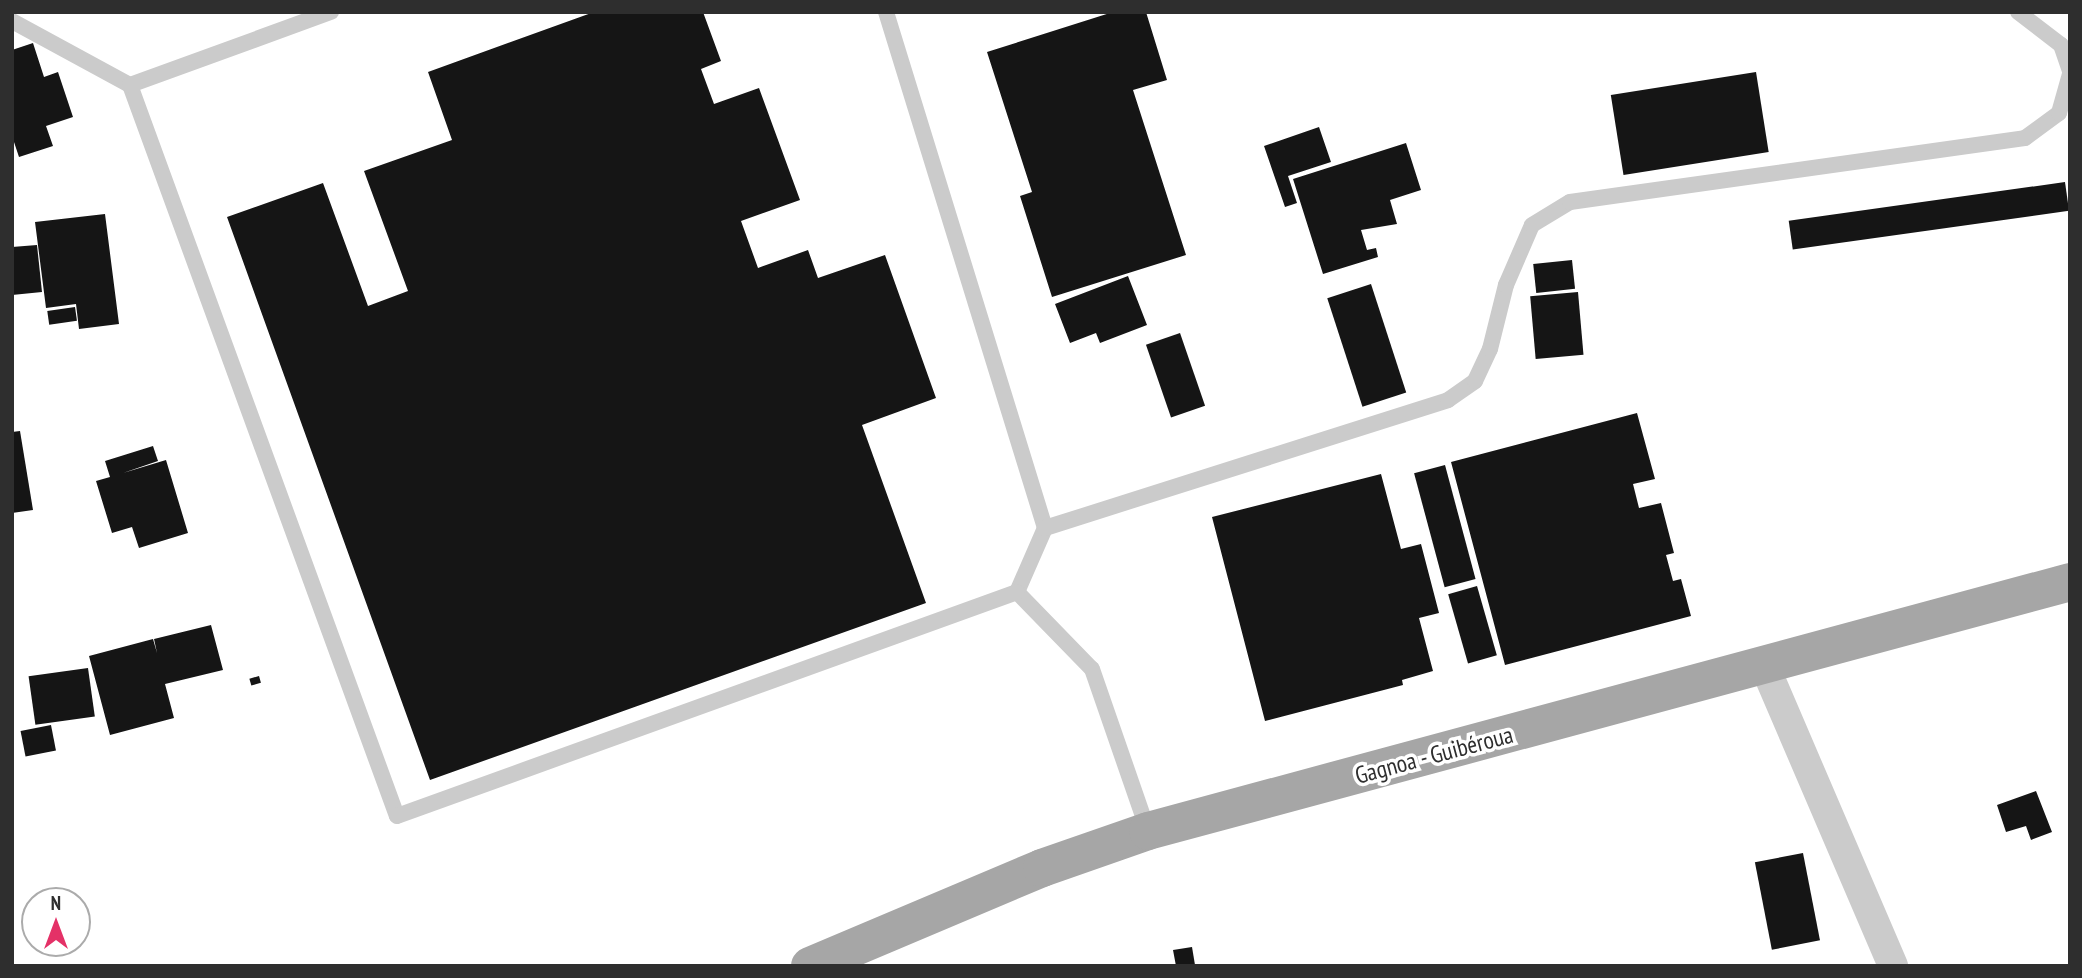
<!DOCTYPE html>
<html>
<head>
<meta charset="utf-8">
<style>
	body { margin:0 }
	#map { position:relative; width:2082px; height:978px; overflow:hidden; background:#fff; font-family:"PT Sans Narrow",sans-serif }
	div>[style] { position:absolute }
	[style*='--x'] { left:calc(var(--x)*1px); top:calc(var(--y)*1px); width:calc(var(--w)*1px); rotate:calc(var(--a)*1deg) }
	.building>* { inset:0; background:#151515; transform-origin:0 0 }
	.lane>* { height:16px; margin:-8px; padding:0 8px; transform-origin:8px; border-radius:8px; background:#cbcbcb }
	.street>* { height:30px; margin:-15px; padding:0 15px; transform-origin:15px; border-radius:15px; background:#cbcbcb }
	.primary>* { height:38px; margin:-19px; padding:0 19px; transform-origin:19px; border-radius:19px; background:#a6a6a6 }
	span { translate:-50% -50%; white-space:nowrap; text-align:center; line-height:1.15; -webkit-text-stroke:7px #fff; paint-order:stroke }
	.street-label { font-size:24px; color:#2e2e2e }
	.frame { position:absolute; inset:0; border:14px solid #2e2e2e; pointer-events:none }
	.north { position:absolute; left:21px; top:887px; width:70px; height:70px; box-sizing:border-box; background:#fff; border:2px solid #ababab; border-radius:50%; rotate:0deg; font-size:19px; font-weight:700; line-height:28px; text-align:center; color:#2e2e2e }
	.north::after { content:''; display:block; margin:auto; width:24px; height:32px; background:#e43167; clip-path:polygon(50% 0,100% 100%,50% 72%,0 100%) }
</style>
</head>
<body>
<div id="map">
	<div class="building">
		<div style="clip-path:polygon(594px 12px,703px 12px,721px 61px,701px 69px,714px 104px,759px 88px,800px 200px,741px 221px,758px 268px,808px 250px,818px 278px,885px 255px,936px 398px,862px 425px,926px 603px,430px 780px,227px 217px,323px 183px,368px 306px,408px 291px,364px 171px,452px 140px,428px 72px)"></div>
		<div style="clip-path:polygon(1113px 12px,1146px 12px,1167px 80px,1133px 90px,1186px 255px,1052px 297px,1020px 196px,1032px 192px,987px 52px)"></div>
		<div style="clip-path:polygon(33px 43px,44px 77px,58px 72px,73px 117px,46px 126px,53px 146px,19px 157px,12px 136px,12px 50px)"></div>
		<div style="left:1756px;top:72px;width:81px;height:147px;rotate:81deg"></div>
		<div style="clip-path:polygon(1319px 127px,1331px 162px,1288px 176px,1297px 203px,1285px 207px,1264px 146px)"></div>
		<div style="clip-path:polygon(1406px 143px,1421px 190px,1390px 200px,1397px 224px,1361px 230px,1367px 250px,1376px 248px,1378px 257px,1323px 274px,1293px 179px)"></div>
		<div style="left:2065px;top:182px;width:29px;height:279px;rotate:82deg"></div>
		<div style="clip-path:polygon(105px 214px,119px 324px,79px 329px,76px 304px,46px 308px,35px 222px)"></div>
		<div style="clip-path:polygon(37px 245px,42px 292px,12px 295px,12px 247px)"></div>
		<div style="left:1572px;top:260px;width:29px;height:39px;rotate:84deg"></div>
		<div style="clip-path:polygon(1128px 276px,1147px 325px,1100px 343px,1096px 333px,1070px 343px,1055px 304px)"></div>
		<div style="left:1371px;top:284px;width:114px;height:46px;rotate:72deg"></div>
		<div style="left:1578px;top:292px;width:63px;height:48px;rotate:85deg"></div>
		<div style="left:75px;top:307px;width:14px;height:28px;rotate:82deg"></div>
		<div style="left:1180px;top:333px;width:77px;height:36px;rotate:71deg"></div>
		<div style="clip-path:polygon(1637px 413px,1655px 479px,1633px 484px,1639px 508px,1661px 503px,1674px 553px,1666px 555px,1673px 581px,1681px 579px,1691px 616px,1505px 665px,1451px 462px)"></div>
		<div style="clip-path:polygon(20px 431px,33px 510px,12px 513px,12px 432px)"></div>
		<div style="clip-path:polygon(153px 446px,158px 461px,123px 473px,166px 460px,188px 533px,139px 548px,132px 527px,112px 533px,96px 481px,110px 477px,105px 461px)"></div>
		<div style="left:1445px;top:465px;width:118px;height:32px;rotate:75deg"></div>
		<div style="clip-path:polygon(1381px 474px,1401px 549px,1421px 544px,1439px 613px,1419px 618px,1433px 671px,1402px 680px,1403px 685px,1265px 721px,1212px 517px)"></div>
		<div style="left:1477px;top:586px;width:72px;height:30px;rotate:74deg"></div>
		<div style="clip-path:polygon(211px 625px,223px 670px,165px 684px,174px 718px,110px 735px,89px 656px,153px 639px,157px 653px,154px 639px)"></div>
		<div style="left:88px;top:668px;width:49px;height:60px;rotate:82deg"></div>
		<div style="left:259px;top:676px;width:7px;height:10px;rotate:74deg"></div>
		<div style="left:51px;top:725px;width:26px;height:31px;rotate:79deg"></div>
		<div style="clip-path:polygon(2036px 791px,2052px 832px,2031px 840px,2026px 826px,2006px 832px,1997px 805px)"></div>
		<div style="left:1803px;top:853px;width:89px;height:49px;rotate:79deg"></div>
		<div style="clip-path:polygon(1192px 947px,1195px 965px,1176px 966px,1173px 950px)"></div>
	</div>
	<div class="lane">
		<div style="--x:886;--y:12;--w:540;--a:72.87"></div>
		<div style="--x:1045;--y:528;--w:70;--a:113.6"></div>
		<div style="--x:1017;--y:592;--w:107;--a:45.8"></div>
		<div style="--x:1092;--y:669;--w:171;--a:70.9"></div>
		<div style="--x:2018;--y:12;--w:54;--a:37.5"></div>
		<div style="--x:2061;--y:45;--w:28;--a:71"></div>
		<div style="--x:12;--y:21;--w:134;--a:28.5"></div>
		<div style="--x:130;--y:85;--w:778;--a:69.94"></div>
		<div style="--x:397;--y:816;--w:659;--a:-19.86"></div>
		<div style="--x:130;--y:85;--w:214;--a:-20"></div>
		<div style="--x:1045;--y:528;--w:423;--a:-17.6"></div>
		<div style="--x:1448;--y:400;--w:33;--a:-35"></div>
		<div style="--x:1475;--y:381;--w:35;--a:-65"></div>
		<div style="--x:1490;--y:349;--w:66;--a:-76"></div>
		<div style="--x:1506;--y:285;--w:65;--a:-66.6"></div>
		<div style="--x:1532;--y:225;--w:44;--a:-31.2"></div>
		<div style="--x:1570;--y:202;--w:459;--a:-8"></div>
		<div style="--x:2025;--y:138;--w:42;--a:-36.3"></div>
		<div style="--x:2059;--y:113;--w:41;--a:-74.2"></div>
	</div>
	<div class="street">
		<div style="--x:1765;--y:667;--w:325;--a:66.8"></div>
	</div>
	<div class="primary">
		<div style="--x:810;--y:966;--w:252;--a:-22.9"></div>
		<div style="--x:1042;--y:868;--w:112;--a:-19.2"></div>
		<div style="--x:1148;--y:831;--w:955;--a:-15.11"></div>
	</div>
	<div class="street-label">
		<span style="left:1434px;top:755px;rotate:-15deg">Gagnoa - Guibéroua</span>
	</div>
	<div class="frame"></div>
	<div class="north">N</div>
</div>
</body>
</html>
